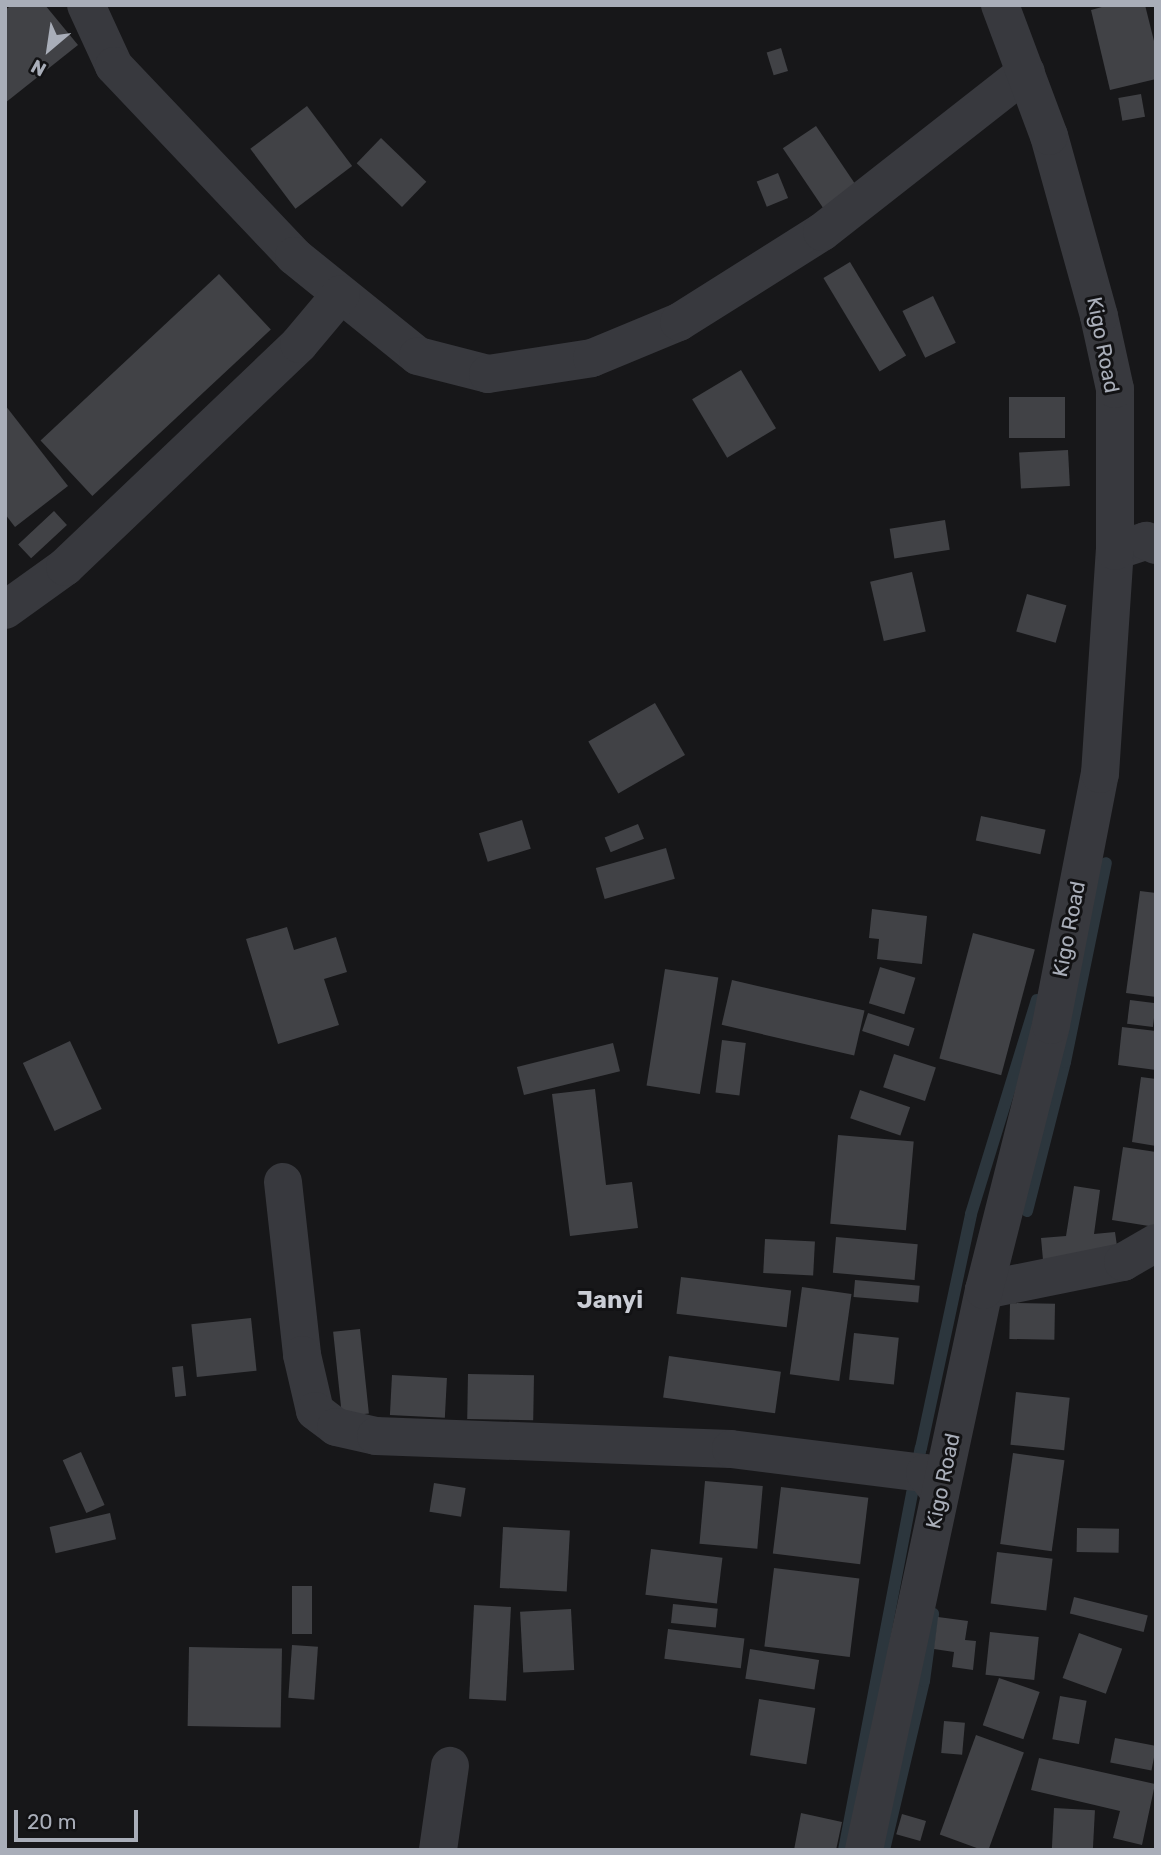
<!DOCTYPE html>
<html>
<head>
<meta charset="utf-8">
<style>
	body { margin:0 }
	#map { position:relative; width:1161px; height:1855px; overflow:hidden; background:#171719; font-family:Rubik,sans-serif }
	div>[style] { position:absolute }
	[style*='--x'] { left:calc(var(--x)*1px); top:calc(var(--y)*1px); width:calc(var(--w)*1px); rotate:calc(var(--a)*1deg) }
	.stream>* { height:12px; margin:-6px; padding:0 6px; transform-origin:6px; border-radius:6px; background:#2c363d }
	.building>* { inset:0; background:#414246; transform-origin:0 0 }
	.minor>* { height:38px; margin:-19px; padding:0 19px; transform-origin:19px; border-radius:19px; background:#38393e }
	.tertiary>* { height:38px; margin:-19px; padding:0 19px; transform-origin:19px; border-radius:19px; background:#38393e }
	span { translate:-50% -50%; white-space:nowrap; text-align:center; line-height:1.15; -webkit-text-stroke:6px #121214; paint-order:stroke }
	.street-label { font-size:21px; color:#a9aeb9 }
	.quarter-label { font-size:24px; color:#cacdd5; font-weight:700 }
	.frame { position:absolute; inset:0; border:7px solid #a9aeb9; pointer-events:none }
	.north { position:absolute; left:14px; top:14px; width:70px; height:70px; -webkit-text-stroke:5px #121214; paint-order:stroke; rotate:209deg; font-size:19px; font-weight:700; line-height:28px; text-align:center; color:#a9aeb9 }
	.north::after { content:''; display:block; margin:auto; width:24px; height:32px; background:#a9aeb9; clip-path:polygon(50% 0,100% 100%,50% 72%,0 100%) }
	.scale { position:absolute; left:14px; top:1810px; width:124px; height:32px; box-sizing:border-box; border:4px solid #a9aeb9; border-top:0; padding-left:9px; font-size:21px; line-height:24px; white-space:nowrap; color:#a9aeb9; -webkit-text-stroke:5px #121214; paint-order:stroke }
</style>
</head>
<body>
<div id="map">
	<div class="stream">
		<div style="--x:1027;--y:1211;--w:154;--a:-75.7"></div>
		<div style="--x:1065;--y:1062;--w:203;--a:-78.4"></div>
		<div style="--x:844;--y:1850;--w:409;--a:-79.2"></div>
		<div style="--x:921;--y:1448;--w:239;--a:-77.9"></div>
		<div style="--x:971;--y:1214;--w:224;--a:-72.9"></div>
		<div style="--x:884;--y:1850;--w:174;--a:-76.7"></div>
		<div style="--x:924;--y:1681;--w:68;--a:-82.3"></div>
	</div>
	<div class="building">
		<div style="clip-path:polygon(12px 5px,45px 5px,78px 45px,5px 103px,5px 10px)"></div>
		<div style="clip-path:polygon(1109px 5px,1145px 5px,1156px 49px,1156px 79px,1110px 90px,1091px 10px)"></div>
		<div style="left:781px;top:48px;width:24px;height:15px;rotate:73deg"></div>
		<div style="left:1141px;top:94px;width:23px;height:23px;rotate:80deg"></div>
		<div style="left:307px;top:106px;width:75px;height:71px;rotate:53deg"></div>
		<div style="left:816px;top:126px;width:76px;height:40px;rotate:56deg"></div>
		<div style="left:381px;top:138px;width:63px;height:35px;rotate:44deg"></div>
		<div style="left:778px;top:173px;width:27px;height:23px;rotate:68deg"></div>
		<div style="left:850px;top:262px;width:109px;height:31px;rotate:59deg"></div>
		<div style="left:219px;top:274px;width:76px;height:244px;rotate:47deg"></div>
		<div style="left:933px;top:296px;width:52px;height:34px;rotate:64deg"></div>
		<div style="left:741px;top:370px;width:68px;height:57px;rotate:59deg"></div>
		<div style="left:1009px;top:397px;width:56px;height:41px"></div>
		<div style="clip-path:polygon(5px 405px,68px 486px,15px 527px,5px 514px)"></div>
		<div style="left:1068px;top:450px;width:36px;height:49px;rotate:87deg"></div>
		<div style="left:54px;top:511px;width:19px;height:49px;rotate:47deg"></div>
		<div style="left:945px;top:520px;width:30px;height:56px;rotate:81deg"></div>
		<div style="left:912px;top:572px;width:61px;height:43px;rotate:77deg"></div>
		<div style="left:1027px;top:594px;width:41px;height:39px;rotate:16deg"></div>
		<div style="left:655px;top:703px;width:60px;height:77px;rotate:60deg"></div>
		<div style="left:981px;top:816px;width:66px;height:25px;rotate:12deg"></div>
		<div style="left:522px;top:820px;width:30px;height:45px;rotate:73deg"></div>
		<div style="left:638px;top:824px;width:16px;height:36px;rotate:68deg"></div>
		<div style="left:666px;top:848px;width:32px;height:73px;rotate:74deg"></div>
		<div style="clip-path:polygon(1140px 891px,1156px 893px,1156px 997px,1126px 993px)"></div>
		<div style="clip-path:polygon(872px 909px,927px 916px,922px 964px,877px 959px,879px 939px,869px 938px)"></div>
		<div style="clip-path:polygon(287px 927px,294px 950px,336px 937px,347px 972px,324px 979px,339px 1025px,278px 1044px,246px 939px)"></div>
		<div style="left:973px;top:933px;width:64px;height:130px;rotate:15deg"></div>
		<div style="left:880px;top:967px;width:37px;height:38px;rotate:17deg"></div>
		<div style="left:665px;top:969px;width:54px;height:118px;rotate:9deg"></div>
		<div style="left:732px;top:980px;width:136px;height:46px;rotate:13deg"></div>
		<div style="left:1130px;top:1000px;width:26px;height:24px;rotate:7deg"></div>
		<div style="left:868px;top:1013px;width:49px;height:19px;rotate:18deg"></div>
		<div style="clip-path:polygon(1122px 1027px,1156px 1031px,1156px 1070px,1118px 1065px)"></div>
		<div style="left:722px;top:1040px;width:24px;height:53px;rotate:7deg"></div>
		<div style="left:70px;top:1041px;width:75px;height:52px;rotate:65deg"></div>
		<div style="left:613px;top:1043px;width:29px;height:99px;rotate:76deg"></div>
		<div style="left:894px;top:1054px;width:44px;height:35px;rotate:18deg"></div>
		<div style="clip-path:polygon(1141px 1077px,1156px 1079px,1156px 1146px,1132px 1142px)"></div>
		<div style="clip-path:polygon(595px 1089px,606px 1185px,632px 1182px,638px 1228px,570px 1236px,552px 1094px)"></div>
		<div style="left:860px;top:1090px;width:53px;height:30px;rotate:19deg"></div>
		<div style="left:838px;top:1135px;width:76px;height:89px;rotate:5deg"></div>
		<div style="clip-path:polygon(1123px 1147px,1156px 1152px,1155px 1227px,1112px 1220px)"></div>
		<div style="clip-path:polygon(1074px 1186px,1100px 1190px,1094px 1234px,1115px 1232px,1118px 1253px,1043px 1260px,1041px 1238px,1066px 1236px)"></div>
		<div style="left:836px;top:1237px;width:82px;height:36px;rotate:5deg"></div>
		<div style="left:765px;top:1239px;width:50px;height:34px;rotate:3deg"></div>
		<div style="left:681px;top:1277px;width:111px;height:37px;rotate:7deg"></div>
		<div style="left:855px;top:1280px;width:65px;height:17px;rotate:5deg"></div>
		<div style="left:802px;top:1287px;width:50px;height:88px;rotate:8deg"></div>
		<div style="left:1010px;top:1303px;width:45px;height:36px;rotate:1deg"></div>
		<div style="left:251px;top:1318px;width:53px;height:60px;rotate:84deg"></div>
		<div style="left:360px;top:1329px;width:85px;height:27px;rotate:84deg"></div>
		<div style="left:854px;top:1333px;width:45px;height:47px;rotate:6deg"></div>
		<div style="left:669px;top:1356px;width:113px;height:42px;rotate:8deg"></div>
		<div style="left:183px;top:1366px;width:30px;height:11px;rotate:84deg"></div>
		<div style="left:468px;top:1374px;width:66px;height:45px;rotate:1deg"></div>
		<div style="left:392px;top:1375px;width:55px;height:40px;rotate:3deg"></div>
		<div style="left:1016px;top:1392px;width:54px;height:53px;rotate:6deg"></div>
		<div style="left:81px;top:1452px;width:58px;height:20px;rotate:66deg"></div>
		<div style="left:1013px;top:1453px;width:52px;height:92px;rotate:8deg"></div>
		<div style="left:705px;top:1481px;width:58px;height:63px;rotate:5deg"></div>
		<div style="left:434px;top:1483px;width:32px;height:29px;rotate:9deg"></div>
		<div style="left:781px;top:1487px;width:88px;height:67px;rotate:7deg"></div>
		<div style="left:110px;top:1513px;width:27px;height:62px;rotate:77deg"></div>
		<div style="left:503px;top:1527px;width:67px;height:61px;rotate:3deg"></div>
		<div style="left:1077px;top:1528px;width:42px;height:24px;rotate:1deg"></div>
		<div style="left:651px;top:1549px;width:72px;height:46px;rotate:7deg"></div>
		<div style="left:997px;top:1552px;width:56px;height:52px;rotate:7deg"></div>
		<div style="left:774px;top:1568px;width:86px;height:79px;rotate:7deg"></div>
		<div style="left:292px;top:1586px;width:20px;height:48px"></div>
		<div style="left:1074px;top:1597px;width:76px;height:17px;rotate:14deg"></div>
		<div style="left:673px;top:1604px;width:45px;height:19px;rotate:6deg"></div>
		<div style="left:474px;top:1605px;width:37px;height:94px;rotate:3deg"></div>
		<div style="left:571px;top:1609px;width:61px;height:51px;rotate:87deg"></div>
		<div style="clip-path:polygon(938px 1617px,968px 1621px,965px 1640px,976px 1641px,973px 1670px,952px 1667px,954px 1652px,934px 1649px)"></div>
		<div style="left:668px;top:1629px;width:77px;height:30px;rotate:7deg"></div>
		<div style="left:990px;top:1632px;width:49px;height:43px;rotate:6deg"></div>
		<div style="left:1079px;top:1633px;width:46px;height:48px;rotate:20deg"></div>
		<div style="left:292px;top:1645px;width:26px;height:53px;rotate:4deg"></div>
		<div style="left:189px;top:1647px;width:93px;height:79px;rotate:1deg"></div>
		<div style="left:750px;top:1649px;width:70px;height:30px;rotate:9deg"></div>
		<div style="left:999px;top:1678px;width:43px;height:50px;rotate:19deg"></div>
		<div style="left:1060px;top:1696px;width:27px;height:44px;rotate:10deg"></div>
		<div style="left:759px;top:1699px;width:57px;height:57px;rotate:9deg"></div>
		<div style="left:944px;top:1721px;width:21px;height:32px;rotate:5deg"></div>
		<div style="left:976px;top:1735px;width:51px;height:106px;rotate:20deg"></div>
		<div style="left:1115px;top:1738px;width:42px;height:25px;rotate:11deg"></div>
		<div style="clip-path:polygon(1039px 1758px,1155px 1784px,1142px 1845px,1113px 1838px,1120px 1811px,1031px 1790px)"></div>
		<div style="left:1054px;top:1808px;width:41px;height:42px;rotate:3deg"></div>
		<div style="clip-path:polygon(801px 1813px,842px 1822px,836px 1850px,794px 1850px)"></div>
		<div style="left:902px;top:1814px;width:25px;height:21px;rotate:16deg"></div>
	</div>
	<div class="minor">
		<div style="--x:86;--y:5;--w:67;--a:65.3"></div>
		<div style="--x:114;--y:66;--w:262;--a:46.5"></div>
		<div style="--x:294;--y:256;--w:159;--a:38.9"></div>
		<div style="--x:418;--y:356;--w:72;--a:14.4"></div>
		<div style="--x:488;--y:374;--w:105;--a:-8.7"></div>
		<div style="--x:592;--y:358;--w:94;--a:-22.5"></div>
		<div style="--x:679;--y:322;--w:169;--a:-32.2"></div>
		<div style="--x:822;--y:232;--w:259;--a:-38.1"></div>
		<div style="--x:1115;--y:551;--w:33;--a:-18"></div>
		<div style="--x:1146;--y:541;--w:11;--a:22"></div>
		<div style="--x:5;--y:610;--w:74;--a:-35.6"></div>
		<div style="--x:65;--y:567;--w:323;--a:-43.6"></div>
		<div style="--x:299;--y:344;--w:65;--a:-50"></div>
		<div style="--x:283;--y:1182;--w:174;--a:83.7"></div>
		<div style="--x:302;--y:1355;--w:57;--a:76.9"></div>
		<div style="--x:315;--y:1411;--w:26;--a:37"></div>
		<div style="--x:336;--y:1427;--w:41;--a:12.7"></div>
		<div style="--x:376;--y:1436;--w:355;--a:2.1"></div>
		<div style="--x:731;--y:1449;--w:195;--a:7.1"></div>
		<div style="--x:925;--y:1473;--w:25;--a:53"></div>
		<div style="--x:984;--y:1290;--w:142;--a:-11.4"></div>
		<div style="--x:1123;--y:1262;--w:38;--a:-30"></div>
		<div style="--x:438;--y:1850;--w:85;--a:-81.9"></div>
	</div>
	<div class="tertiary">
		<div style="--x:864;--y:1850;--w:573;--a:-77.91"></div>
		<div style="--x:984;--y:1290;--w:273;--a:-75.8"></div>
		<div style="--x:1051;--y:1025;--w:256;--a:-79"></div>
		<div style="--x:1100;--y:774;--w:224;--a:-86.2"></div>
		<div style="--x:1115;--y:551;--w:162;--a:-90"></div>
		<div style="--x:1115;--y:389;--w:75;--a:-102.4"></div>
		<div style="--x:1099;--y:316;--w:187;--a:-105.5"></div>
		<div style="--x:1049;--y:136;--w:140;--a:-110.5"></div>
	</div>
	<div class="street-label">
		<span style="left:1103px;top:345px;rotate:79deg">Kigo Road</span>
		<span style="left:1069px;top:929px;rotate:-79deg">Kigo Road</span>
		<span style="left:943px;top:1481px;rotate:-78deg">Kigo Road</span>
	</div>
	<div class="quarter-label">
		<span style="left:610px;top:1301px">Janyi</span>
	</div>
	<div class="frame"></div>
	<div class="north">N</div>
	<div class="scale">20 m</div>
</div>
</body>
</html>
